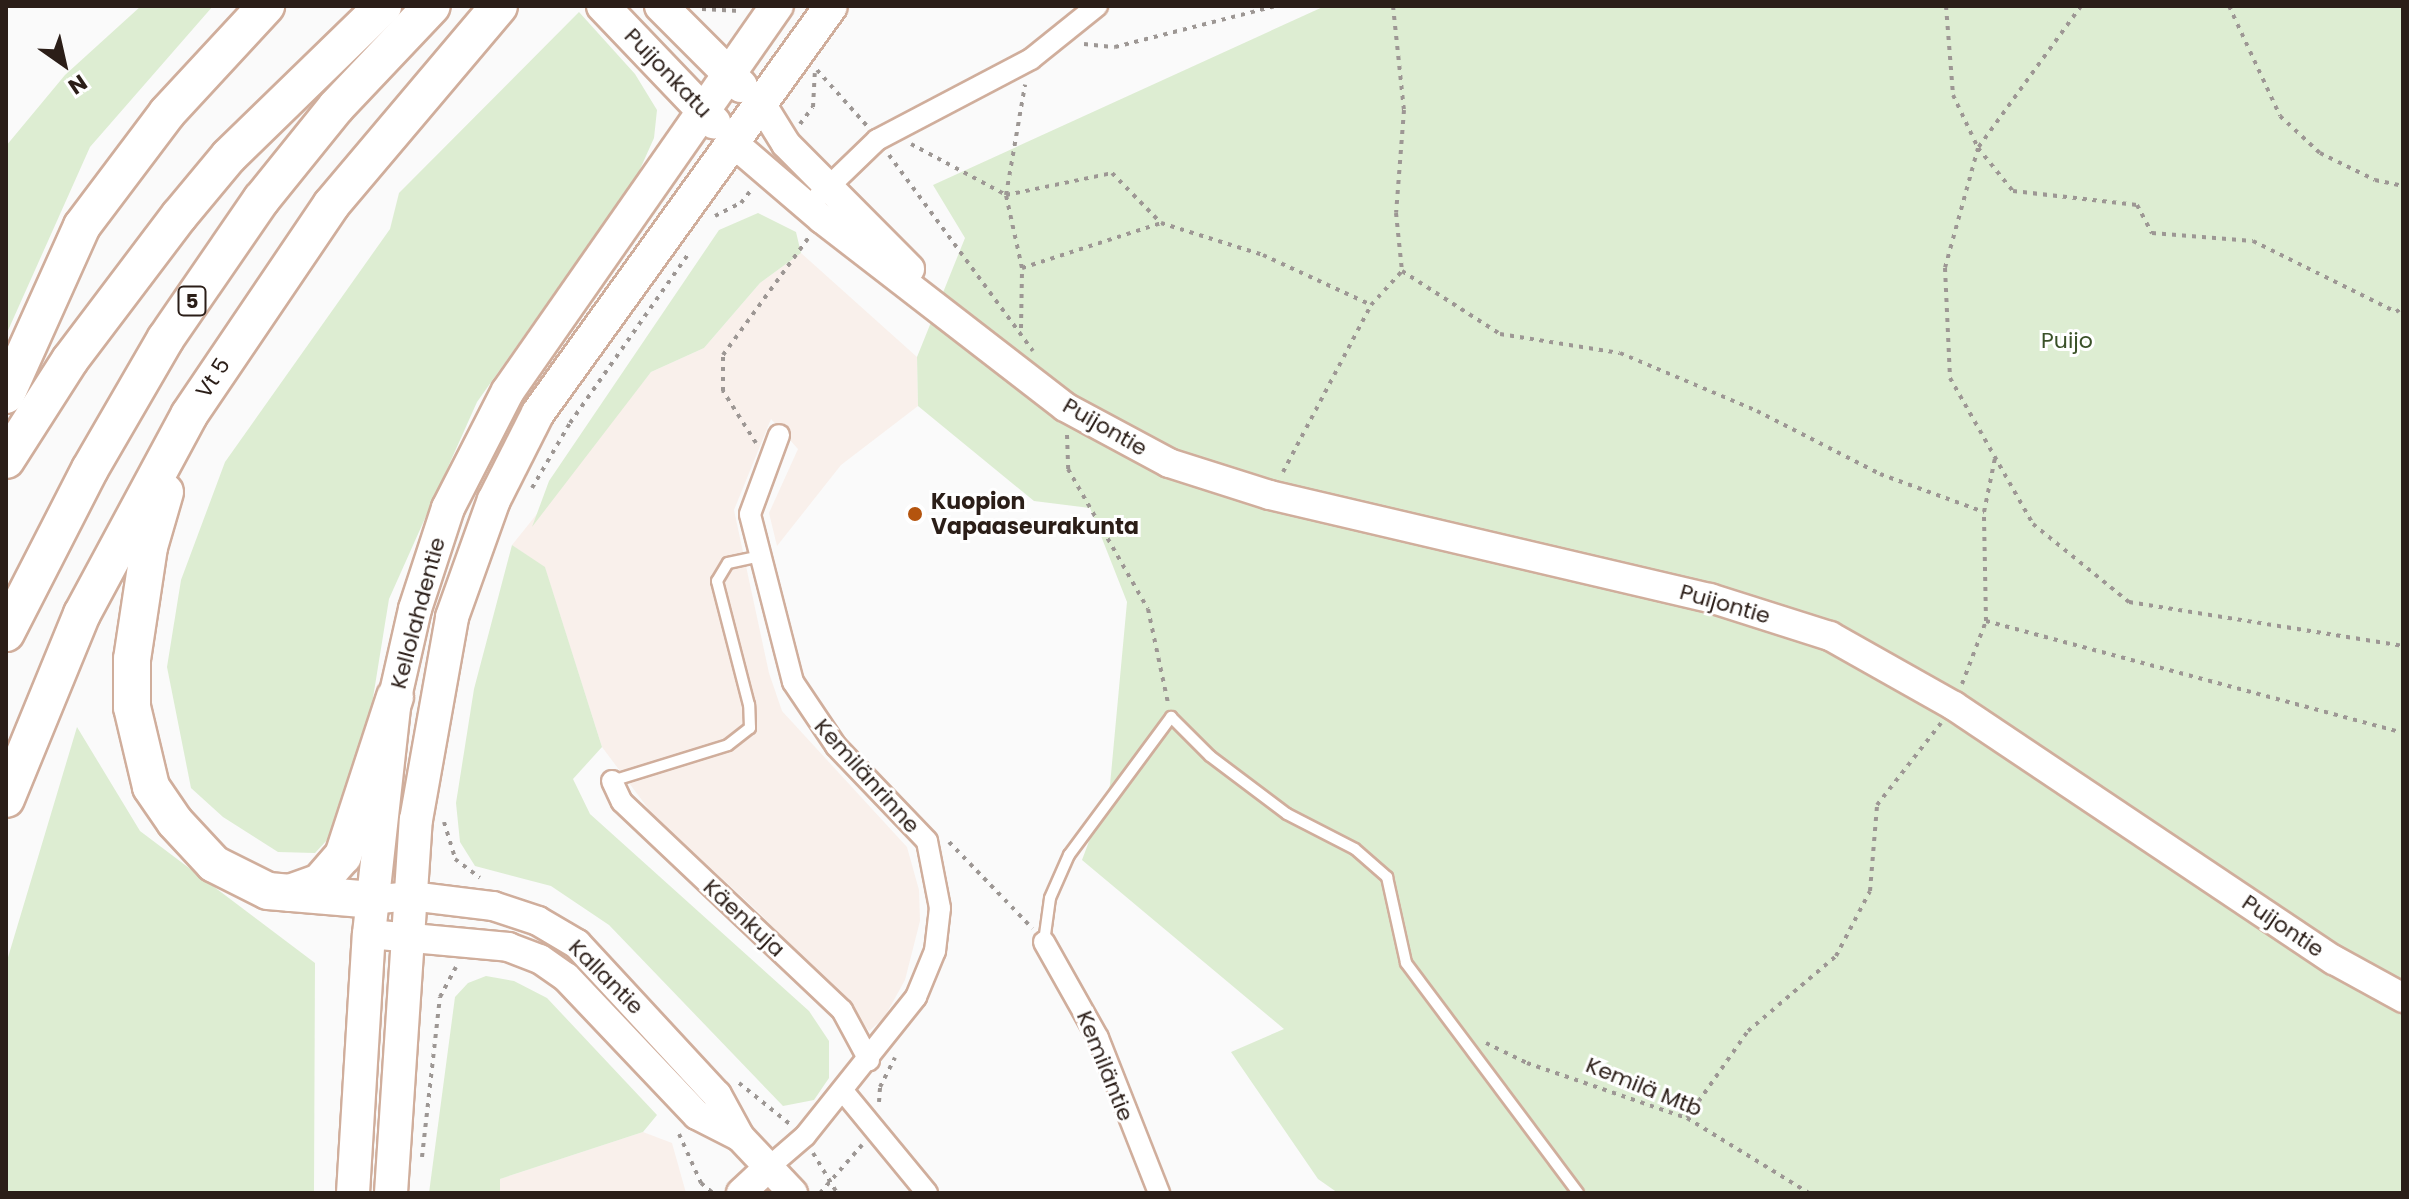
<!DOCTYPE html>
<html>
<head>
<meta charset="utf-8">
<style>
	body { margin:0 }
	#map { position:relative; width:2409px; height:1199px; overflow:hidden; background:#fafafa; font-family:Poppins,sans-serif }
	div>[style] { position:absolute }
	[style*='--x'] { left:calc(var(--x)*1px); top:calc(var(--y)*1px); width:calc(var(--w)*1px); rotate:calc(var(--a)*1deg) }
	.built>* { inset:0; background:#f9f0eb }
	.green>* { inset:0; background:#ddedd2 }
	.path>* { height:4px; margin-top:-2px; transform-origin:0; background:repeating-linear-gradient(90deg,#9d9794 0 4px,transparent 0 10px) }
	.roads { filter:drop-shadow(2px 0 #d0ae9c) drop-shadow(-2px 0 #d0ae9c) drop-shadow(0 2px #d0ae9c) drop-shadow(0 -2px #d0ae9c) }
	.lane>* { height:10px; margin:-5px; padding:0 5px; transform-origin:5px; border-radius:5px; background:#fff }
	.street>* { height:20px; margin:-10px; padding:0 10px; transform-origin:10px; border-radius:10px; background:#fff }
	.secondary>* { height:28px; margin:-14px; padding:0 14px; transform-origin:14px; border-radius:14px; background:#fff }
	.primary>* { height:32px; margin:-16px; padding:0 16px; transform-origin:16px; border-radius:16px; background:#fff }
	.highway>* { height:36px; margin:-18px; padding:0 18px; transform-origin:18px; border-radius:18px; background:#fff }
	.dots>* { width:22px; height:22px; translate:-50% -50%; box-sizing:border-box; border:4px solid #fff; border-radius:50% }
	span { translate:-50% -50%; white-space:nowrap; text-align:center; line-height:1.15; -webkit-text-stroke:6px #fff; paint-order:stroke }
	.shield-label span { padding:2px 6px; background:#fff; border:2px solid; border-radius:6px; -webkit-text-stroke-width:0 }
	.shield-label { font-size:20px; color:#2b1e18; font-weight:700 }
	.street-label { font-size:22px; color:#2b1e18 }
	.park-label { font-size:22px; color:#3a5128 }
	.poi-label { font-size:22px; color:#2b1e18; font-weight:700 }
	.left { translate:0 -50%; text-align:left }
	.frame { position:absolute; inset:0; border:8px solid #2b1e18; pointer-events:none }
	.north { position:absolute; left:24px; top:24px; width:80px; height:80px; -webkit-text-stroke:6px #fff; paint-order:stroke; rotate:146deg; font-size:22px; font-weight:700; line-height:32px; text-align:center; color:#2b1e18 }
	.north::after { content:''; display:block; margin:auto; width:28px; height:36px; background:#2b1e18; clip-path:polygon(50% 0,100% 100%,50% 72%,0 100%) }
</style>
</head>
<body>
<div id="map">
	<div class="built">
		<div style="clip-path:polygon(801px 253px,917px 357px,918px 406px,841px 465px,777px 546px,769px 513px,798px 449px,771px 419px,734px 510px,769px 673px,782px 711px,907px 847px,919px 890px,920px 921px,905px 980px,884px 1018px,869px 1031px,839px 993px,752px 906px,653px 815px,602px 747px,545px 568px,512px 545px,651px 372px,704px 348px,760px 283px)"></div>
		<div style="clip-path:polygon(643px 1132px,672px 1143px,686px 1193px,500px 1193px,500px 1179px)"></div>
	</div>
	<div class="green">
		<div style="clip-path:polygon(141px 6px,213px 6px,90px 147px,6px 335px,6px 146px,65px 75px)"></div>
		<div style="clip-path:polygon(1325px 6px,2403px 6px,2403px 1193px,1338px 1193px,1318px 1179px,1231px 1052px,1284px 1029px,1082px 860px,1110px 785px,1127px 602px,1090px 508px,1034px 501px,918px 406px,917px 357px,965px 238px,933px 185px)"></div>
		<div style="clip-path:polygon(579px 12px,635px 74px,657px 110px,654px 138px,637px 176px,477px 402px,389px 599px,361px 772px,340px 826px,315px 853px,278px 852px,223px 817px,191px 788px,167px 667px,181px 580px,225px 462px,390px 229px,399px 193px)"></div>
		<div style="clip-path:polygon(758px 213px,796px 232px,801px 253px,760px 283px,704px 348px,651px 372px,532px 527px,549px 481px,719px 230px)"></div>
		<div style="clip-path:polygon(512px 545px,545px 567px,602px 747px,573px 779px,590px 814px,809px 1011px,829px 1041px,829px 1078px,814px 1100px,783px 1106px,609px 925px,551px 886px,475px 866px,460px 842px,456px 803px,474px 689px)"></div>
		<div style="clip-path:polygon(77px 727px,140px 831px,315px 963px,314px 1193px,6px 1193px,6px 964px)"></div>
		<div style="clip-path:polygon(486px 976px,514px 981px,547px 998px,657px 1115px,643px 1132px,500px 1179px,500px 1193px,429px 1193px,455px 997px,468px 983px)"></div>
	</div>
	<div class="path">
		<div style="--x:1393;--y:6;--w:105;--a:84"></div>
		<div style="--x:1404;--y:110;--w:103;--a:94.4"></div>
		<div style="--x:1396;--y:213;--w:58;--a:84.1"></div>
		<div style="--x:1402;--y:271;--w:117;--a:32.7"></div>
		<div style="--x:1500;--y:334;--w:121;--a:9"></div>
		<div style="--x:1620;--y:353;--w:149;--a:22.9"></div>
		<div style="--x:1757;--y:411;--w:138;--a:27.1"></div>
		<div style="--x:1880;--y:474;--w:111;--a:20.1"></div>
		<div style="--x:1946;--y:6;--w:89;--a:85.5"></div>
		<div style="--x:1953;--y:95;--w:59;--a:64.7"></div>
		<div style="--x:1978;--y:148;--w:55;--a:50.9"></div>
		<div style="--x:2013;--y:191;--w:125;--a:6.4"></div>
		<div style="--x:2137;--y:205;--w:32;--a:62"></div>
		<div style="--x:2152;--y:233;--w:101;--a:4.5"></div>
		<div style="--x:2253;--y:241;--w:160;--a:26.4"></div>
		<div style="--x:2396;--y:312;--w:9;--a:-36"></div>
		<div style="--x:2081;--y:6;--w:175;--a:126"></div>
		<div style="--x:1978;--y:148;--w:124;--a:105.4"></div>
		<div style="--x:1945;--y:268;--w:110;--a:87.4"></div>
		<div style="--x:1950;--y:378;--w:168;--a:60.4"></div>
		<div style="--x:2033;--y:524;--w:124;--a:39.1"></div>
		<div style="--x:2129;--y:602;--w:278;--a:9.1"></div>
		<div style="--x:2229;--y:6;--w:121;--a:65.1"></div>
		<div style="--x:2280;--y:116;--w:54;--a:42.8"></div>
		<div style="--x:2320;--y:153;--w:61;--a:26.1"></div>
		<div style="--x:2375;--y:180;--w:29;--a:12"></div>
		<div style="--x:702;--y:9;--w:38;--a:3"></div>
		<div style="--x:1084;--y:44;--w:31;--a:6"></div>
		<div style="--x:1115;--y:47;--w:166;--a:-14.3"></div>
		<div style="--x:817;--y:70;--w:75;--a:48.2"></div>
		<div style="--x:800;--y:124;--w:21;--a:-53"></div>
		<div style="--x:813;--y:107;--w:34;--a:-87"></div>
		<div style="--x:911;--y:144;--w:108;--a:28.2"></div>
		<div style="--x:1006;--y:195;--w:108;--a:-11.7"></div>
		<div style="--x:1112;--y:173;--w:70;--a:45.6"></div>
		<div style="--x:889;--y:155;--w:243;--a:53.7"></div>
		<div style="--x:715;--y:216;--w:29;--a:-27"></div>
		<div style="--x:741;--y:203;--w:18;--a:-52"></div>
		<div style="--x:1022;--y:268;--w:146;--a:-17.9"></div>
		<div style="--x:1161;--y:223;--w:107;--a:17.4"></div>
		<div style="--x:1263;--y:255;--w:119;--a:24.8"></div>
		<div style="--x:1021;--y:328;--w:60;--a:-89"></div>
		<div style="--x:1022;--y:268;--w:75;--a:-102.4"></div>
		<div style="--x:1006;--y:195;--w:112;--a:-80.2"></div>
		<div style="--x:1067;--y:435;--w:34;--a:88"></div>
		<div style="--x:1068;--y:469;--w:161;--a:60.3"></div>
		<div style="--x:1148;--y:609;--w:96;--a:78"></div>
		<div style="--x:756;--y:443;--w:62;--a:-122.4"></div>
		<div style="--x:723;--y:391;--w:36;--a:-90"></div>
		<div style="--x:723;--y:355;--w:146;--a:-53.9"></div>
		<div style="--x:1283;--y:472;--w:189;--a:-62.2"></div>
		<div style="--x:1371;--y:305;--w:46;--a:-47.6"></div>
		<div style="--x:532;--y:488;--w:75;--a:-59.7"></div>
		<div style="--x:570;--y:423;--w:208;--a:-55"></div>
		<div style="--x:1986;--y:621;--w:432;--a:15"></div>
		<div style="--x:1962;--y:684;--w:67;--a:-69.1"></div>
		<div style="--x:1986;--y:621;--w:109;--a:-91.1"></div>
		<div style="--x:1984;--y:512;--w:55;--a:-78.5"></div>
		<div style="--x:444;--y:822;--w:39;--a:73"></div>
		<div style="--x:455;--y:859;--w:31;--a:37"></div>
		<div style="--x:949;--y:842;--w:120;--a:46"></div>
		<div style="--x:1486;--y:1043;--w:46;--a:26"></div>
		<div style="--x:1527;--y:1063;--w:169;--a:19"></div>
		<div style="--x:1687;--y:1118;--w:143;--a:31.6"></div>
		<div style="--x:739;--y:1083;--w:67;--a:38.9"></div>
		<div style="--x:879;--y:1102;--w:15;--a:-86"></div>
		<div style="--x:880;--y:1087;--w:33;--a:-63"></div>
		<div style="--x:1687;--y:1118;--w:106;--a:-55"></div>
		<div style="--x:1748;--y:1031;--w:116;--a:-40.4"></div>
		<div style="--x:1836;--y:956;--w:73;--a:-62.4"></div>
		<div style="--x:1870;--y:891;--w:86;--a:-85.3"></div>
		<div style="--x:1877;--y:805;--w:104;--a:-52"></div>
		<div style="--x:679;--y:1134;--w:54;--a:65.8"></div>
		<div style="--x:701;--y:1183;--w:16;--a:40"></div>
		<div style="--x:813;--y:1153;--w:47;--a:59"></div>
		<div style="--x:422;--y:1157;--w:161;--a:-83.6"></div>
		<div style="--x:440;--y:997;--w:34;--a:-62"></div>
		<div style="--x:820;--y:1193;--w:64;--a:-48.8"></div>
	</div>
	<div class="roads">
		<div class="lane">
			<div style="--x:612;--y:781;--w:121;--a:-17.2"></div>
			<div style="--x:728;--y:745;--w:28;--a:-38"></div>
			<div style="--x:750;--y:728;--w:23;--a:-92"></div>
			<div style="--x:749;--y:705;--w:128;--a:-104.5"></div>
			<div style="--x:717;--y:581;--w:21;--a:-59"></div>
			<div style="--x:728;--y:563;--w:34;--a:-12"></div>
			<div style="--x:1044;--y:942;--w:44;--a:-82.2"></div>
			<div style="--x:1050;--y:898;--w:47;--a:-66.2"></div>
			<div style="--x:1069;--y:855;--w:172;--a:-53.5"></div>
			<div style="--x:1171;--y:717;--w:55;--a:45"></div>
			<div style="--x:1210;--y:756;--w:96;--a:37"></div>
			<div style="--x:1287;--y:814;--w:76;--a:27.2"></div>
			<div style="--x:1355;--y:849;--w:43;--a:41.2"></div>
			<div style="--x:1387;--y:877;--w:88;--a:77.5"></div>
			<div style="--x:1406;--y:963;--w:287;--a:53.2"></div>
		</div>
		<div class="street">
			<div style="--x:819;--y:196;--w:81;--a:-44"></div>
			<div style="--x:877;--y:140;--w:174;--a:-27.7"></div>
			<div style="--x:1031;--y:59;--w:85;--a:-38.8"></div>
			<div style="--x:612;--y:781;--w:23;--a:65"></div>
			<div style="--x:622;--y:802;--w:303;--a:43.4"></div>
			<div style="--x:842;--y:1010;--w:57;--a:61.6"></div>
			<div style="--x:1044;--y:942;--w:110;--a:60.6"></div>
			<div style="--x:1098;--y:1038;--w:167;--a:68.5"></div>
			<div style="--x:843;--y:1091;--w:132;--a:50.5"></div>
			<div style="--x:769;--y:1167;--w:48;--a:-40.7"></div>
			<div style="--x:805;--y:1136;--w:178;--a:-51.4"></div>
			<div style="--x:916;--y:997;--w:50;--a:-67.6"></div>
			<div style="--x:935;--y:951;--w:43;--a:-83.4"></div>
			<div style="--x:940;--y:908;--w:68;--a:-101"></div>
			<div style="--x:927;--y:841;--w:132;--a:-133.8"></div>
			<div style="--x:836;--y:746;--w:77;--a:-123.9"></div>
			<div style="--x:793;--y:682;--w:173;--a:-104.4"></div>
			<div style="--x:750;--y:514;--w:84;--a:-69.8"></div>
		</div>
		<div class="secondary">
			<div style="--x:760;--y:102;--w:49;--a:58.2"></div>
			<div style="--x:786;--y:144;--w:176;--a:45.2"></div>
			<div style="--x:731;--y:141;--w:120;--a:40.6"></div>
			<div style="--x:822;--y:219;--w:307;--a:37.7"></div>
			<div style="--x:1065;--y:407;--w:118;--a:28.3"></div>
			<div style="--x:1169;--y:463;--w:106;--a:17.6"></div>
			<div style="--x:1270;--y:495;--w:452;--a:13.2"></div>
			<div style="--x:1710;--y:598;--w:126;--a:17.6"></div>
			<div style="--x:1830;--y:636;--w:142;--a:29.4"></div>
			<div style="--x:1954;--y:706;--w:457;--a:33.8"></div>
			<div style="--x:2334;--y:960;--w:79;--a:28.8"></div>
			<div style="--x:372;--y:900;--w:39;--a:-6"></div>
			<div style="--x:411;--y:896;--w:83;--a:7"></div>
			<div style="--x:493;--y:906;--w:47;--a:18.4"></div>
			<div style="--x:538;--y:921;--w:45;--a:30.5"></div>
			<div style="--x:577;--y:944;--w:206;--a:47.2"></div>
			<div style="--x:717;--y:1095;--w:48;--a:61.3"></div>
			<div style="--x:740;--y:1137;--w:77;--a:46.6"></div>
			<div style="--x:369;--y:934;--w:140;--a:5.3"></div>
			<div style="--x:508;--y:947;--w:34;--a:21"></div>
			<div style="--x:540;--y:959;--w:32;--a:35"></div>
			<div style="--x:566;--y:977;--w:190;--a:46.5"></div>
			<div style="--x:697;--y:1115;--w:48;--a:27.1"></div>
			<div style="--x:741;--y:1193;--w:38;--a:-43"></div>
		</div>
		<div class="primary">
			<div style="--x:603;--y:6;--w:161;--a:46.3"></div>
			<div style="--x:661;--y:6;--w:113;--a:45"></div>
			<div style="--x:353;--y:1193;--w:259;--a:-86.5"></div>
			<div style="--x:369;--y:934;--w:238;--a:-83.7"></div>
			<div style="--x:395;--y:697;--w:90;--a:-77.2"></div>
			<div style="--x:415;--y:609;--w:106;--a:-71.9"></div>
			<div style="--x:448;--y:508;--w:131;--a:-62.9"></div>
			<div style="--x:508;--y:391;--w:470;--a:-55.1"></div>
			<div style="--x:391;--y:1193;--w:374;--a:-86.2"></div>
			<div style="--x:416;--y:820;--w:206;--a:-79.9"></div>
			<div style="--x:452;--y:617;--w:124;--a:-70.3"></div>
			<div style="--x:494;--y:500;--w:97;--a:-63.2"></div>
			<div style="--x:538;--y:413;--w:501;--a:-54.25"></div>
		</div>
		<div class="highway">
			<div style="--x:6;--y:395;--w:185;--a:-65.8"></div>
			<div style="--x:82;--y:226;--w:141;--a:-53"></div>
			<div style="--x:167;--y:113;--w:146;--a:-47.2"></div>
			<div style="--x:6;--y:460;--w:119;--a:-57.4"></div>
			<div style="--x:70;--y:360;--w:181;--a:-52.9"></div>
			<div style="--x:179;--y:216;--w:78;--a:-50.2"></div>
			<div style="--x:229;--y:156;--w:215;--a:-44.2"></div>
			<div style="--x:165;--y:492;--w:57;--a:106.2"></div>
			<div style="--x:149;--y:547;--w:113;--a:98.6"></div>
			<div style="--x:132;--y:659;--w:48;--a:90"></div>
			<div style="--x:132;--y:707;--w:82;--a:76.6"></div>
			<div style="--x:151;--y:787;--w:42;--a:55.6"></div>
			<div style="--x:175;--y:822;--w:57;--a:47.1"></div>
			<div style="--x:214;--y:864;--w:60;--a:26.6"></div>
			<div style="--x:268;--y:891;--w:104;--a:4.9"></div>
			<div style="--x:6;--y:633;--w:184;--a:-62.9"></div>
			<div style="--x:90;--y:469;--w:151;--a:-59.9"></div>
			<div style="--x:166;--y:338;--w:168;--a:-55.5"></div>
			<div style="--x:261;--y:200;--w:119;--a:-51.1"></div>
			<div style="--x:336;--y:107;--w:139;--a:-46.5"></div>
			<div style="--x:6;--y:799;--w:200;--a:-67.7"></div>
			<div style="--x:82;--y:614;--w:226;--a:-61.7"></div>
			<div style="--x:189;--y:415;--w:254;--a:-55.9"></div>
			<div style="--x:331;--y:205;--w:260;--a:-49.8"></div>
			<div style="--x:290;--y:893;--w:32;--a:-20"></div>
			<div style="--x:320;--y:882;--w:35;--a:-49"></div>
			<div style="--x:343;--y:856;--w:167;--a:-71.9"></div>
		</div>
	</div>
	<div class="dots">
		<div style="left:915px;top:514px;background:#b4540e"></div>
	</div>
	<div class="shield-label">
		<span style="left:192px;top:301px">5</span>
	</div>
	<div class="street-label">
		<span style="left:668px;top:73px;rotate:46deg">Puijonkatu</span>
		<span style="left:213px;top:378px;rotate:-57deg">Vt 5</span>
		<span style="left:1105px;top:427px;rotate:30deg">Puijontie</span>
		<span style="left:1725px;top:604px;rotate:16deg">Puijontie</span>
		<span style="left:418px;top:613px;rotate:-75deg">Kellolahdentie</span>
		<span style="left:867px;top:776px;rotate:48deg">Kemilänrinne</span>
		<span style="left:744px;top:918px;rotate:43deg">Käenkuja</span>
		<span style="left:2283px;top:926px;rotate:34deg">Puijontie</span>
		<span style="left:606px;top:977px;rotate:45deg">Kallantie</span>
		<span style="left:1105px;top:1066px;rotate:68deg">Kemiläntie</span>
		<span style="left:1644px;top:1087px;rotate:22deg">Kemilä Mtb</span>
	</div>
	<div class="park-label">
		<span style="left:2067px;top:341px">Puijo</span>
	</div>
	<div class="poi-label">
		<span class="left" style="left:931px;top:514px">Kuopion<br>Vapaaseurakunta</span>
	</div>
	<div class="frame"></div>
	<div class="north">N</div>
</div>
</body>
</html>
